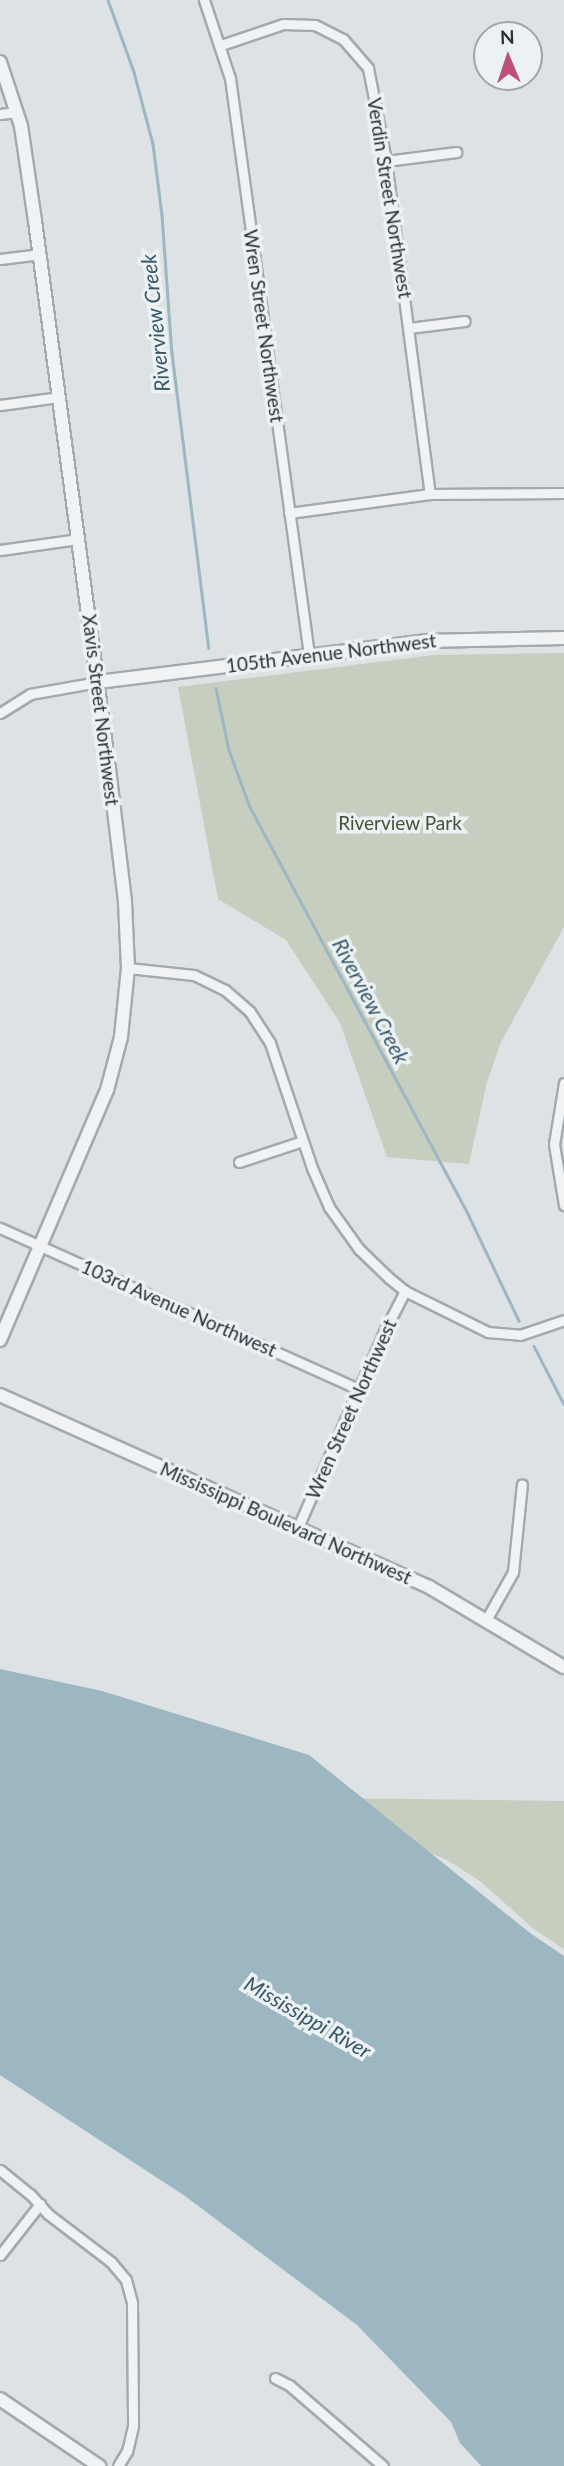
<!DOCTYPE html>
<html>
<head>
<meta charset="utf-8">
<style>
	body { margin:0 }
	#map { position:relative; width:564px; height:2466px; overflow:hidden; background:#dde2e5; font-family:Lato,sans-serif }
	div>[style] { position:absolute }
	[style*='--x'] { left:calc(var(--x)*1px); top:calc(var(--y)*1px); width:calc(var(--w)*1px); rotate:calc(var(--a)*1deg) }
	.green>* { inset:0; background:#c6cec0 }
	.water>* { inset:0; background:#9cb6c2 }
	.stream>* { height:2.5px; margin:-1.25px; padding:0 1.25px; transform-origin:1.25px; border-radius:1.25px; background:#9cb6c2 }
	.roads { filter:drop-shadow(2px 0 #a3aaae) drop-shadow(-2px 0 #a3aaae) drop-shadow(0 2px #a3aaae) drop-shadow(0 -2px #a3aaae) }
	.minor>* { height:9px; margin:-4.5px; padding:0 4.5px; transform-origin:4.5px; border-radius:4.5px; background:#f0f2f4 }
	.tertiary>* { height:12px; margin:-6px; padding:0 6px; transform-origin:6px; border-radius:6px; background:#f0f2f4 }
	span { translate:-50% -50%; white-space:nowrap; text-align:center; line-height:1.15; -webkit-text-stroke:7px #ecf1f3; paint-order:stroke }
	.street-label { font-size:19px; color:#29333a }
	.park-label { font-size:19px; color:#435438 }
	.water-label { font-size:21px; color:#385869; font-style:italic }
	.north { position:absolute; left:473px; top:21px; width:70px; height:70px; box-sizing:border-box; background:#ecf1f3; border:2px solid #9ea5a9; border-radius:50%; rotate:358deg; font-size:19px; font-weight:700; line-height:28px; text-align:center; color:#29333a }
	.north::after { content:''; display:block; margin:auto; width:24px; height:32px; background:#be4f77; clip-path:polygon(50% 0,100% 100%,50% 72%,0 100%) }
</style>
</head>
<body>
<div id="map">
	<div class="green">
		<div style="clip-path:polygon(564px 653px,564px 927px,501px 1042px,487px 1082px,469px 1164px,387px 1157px,340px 1023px,286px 940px,218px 899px,178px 687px,434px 655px)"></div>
		<div style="clip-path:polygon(332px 1798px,564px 1801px,564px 1949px,535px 1930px,480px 1881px,447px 1860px,378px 1831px)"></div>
	</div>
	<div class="water">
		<div style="clip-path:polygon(0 1669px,102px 1691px,309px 1755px,530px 1933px,564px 1956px,564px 2466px,481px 2466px,460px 2443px,451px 2422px,357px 2325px,185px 2196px,0 2075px)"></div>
	</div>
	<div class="stream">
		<div style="--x:108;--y:0;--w:77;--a:70.1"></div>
		<div style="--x:134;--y:72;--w:74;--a:75.2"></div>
		<div style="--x:153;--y:144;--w:72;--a:82.8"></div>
		<div style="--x:162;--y:215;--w:138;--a:85.9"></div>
		<div style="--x:172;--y:353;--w:297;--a:82.9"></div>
		<div style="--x:216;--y:688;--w:63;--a:78.2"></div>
		<div style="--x:229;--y:750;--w:61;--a:69.8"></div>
		<div style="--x:250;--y:807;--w:464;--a:61.8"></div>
		<div style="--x:469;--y:1216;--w:116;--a:64.5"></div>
		<div style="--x:534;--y:1346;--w:65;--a:62.7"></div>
	</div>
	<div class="roads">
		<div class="minor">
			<div style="--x:204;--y:0;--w:82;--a:71.6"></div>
			<div style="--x:230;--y:78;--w:582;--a:82.2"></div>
			<div style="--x:221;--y:45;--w:65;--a:-18.7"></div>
			<div style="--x:283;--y:24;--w:32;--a:2"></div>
			<div style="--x:315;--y:25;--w:31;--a:27"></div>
			<div style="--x:343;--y:39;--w:38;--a:49"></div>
			<div style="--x:368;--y:68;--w:95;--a:79"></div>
			<div style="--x:386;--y:161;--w:336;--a:82.5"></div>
			<div style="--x:0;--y:114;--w:17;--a:-7"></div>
			<div style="--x:386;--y:161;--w:71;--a:-7.3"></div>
			<div style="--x:0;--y:259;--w:39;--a:-7"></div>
			<div style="--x:409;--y:328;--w:56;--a:-7.1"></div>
			<div style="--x:0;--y:405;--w:60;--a:-7.7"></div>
			<div style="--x:289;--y:513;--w:142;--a:-7.7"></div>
			<div style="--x:430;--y:494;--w:134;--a:-0.4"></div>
			<div style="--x:0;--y:550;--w:79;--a:-8"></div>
			<div style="--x:0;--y:713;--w:36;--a:-32"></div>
			<div style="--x:30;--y:694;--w:69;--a:-10"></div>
			<div style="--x:128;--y:968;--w:66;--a:6.1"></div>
			<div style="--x:194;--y:975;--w:34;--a:26"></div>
			<div style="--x:225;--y:990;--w:33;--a:41"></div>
			<div style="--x:250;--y:1012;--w:37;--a:57"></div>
			<div style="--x:270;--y:1043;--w:132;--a:71.4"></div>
			<div style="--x:312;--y:1168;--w:43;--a:66.4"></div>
			<div style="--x:329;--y:1207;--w:52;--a:54.5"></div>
			<div style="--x:359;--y:1249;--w:42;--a:44"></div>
			<div style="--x:389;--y:1278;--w:21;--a:39"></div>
			<div style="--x:405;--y:1291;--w:93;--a:26.3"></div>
			<div style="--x:488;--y:1332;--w:32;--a:5"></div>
			<div style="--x:520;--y:1335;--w:46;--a:-18.8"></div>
			<div style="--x:564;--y:1083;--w:62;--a:99.3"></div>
			<div style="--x:554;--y:1144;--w:62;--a:80.7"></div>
			<div style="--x:239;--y:1162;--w:67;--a:-18.2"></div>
			<div style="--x:0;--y:1228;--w:393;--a:24.2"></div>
			<div style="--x:298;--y:1527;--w:215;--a:-66.2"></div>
			<div style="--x:385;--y:1330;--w:44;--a:-62.9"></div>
			<div style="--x:486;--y:1620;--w:55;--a:-60.6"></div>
			<div style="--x:513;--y:1572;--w:88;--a:-84.2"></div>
			<div style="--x:0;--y:2170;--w:38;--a:39"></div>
			<div style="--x:30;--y:2194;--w:27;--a:48"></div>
			<div style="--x:48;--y:2214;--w:79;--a:37.3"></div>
			<div style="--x:111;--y:2262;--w:23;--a:50"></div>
			<div style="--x:126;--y:2280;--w:24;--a:75"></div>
			<div style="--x:132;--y:2303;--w:123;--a:89.5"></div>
			<div style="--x:133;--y:2426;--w:26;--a:103"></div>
			<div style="--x:127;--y:2451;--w:17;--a:121"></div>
			<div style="--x:0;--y:2255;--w:65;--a:-51.9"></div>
			<div style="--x:275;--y:2378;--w:16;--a:27"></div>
			<div style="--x:289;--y:2385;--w:124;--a:40.8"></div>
		</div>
		<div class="tertiary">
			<div style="--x:0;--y:62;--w:67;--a:71.8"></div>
			<div style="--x:21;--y:126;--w:96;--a:81.6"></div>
			<div style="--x:35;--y:221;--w:553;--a:82.31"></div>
			<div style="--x:109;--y:769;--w:134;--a:83.1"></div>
			<div style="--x:125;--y:902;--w:66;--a:87.4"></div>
			<div style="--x:128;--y:968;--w:69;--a:95.8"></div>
			<div style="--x:121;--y:1037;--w:55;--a:104.8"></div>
			<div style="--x:107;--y:1090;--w:272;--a:113.2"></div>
			<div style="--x:98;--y:682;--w:330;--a:-7.1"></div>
			<div style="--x:425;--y:641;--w:139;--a:-1.2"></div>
			<div style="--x:0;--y:1395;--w:470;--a:24.1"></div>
			<div style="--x:429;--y:1587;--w:157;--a:30.7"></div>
			<div style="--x:0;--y:2399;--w:120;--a:34.1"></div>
		</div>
	</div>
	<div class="street-label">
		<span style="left:390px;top:198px;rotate:81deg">Verdin Street Northwest</span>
		<span style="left:264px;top:326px;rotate:82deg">Wren Street Northwest</span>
		<span style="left:331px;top:653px;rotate:-7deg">105th Avenue Northwest</span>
		<span style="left:101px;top:710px;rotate:83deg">Xavis Street Northwest</span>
		<span style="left:179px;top:1308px;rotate:24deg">103rd Avenue Northwest</span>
		<span style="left:351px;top:1409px;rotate:-66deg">Wren Street Northwest</span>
		<span style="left:286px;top:1523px;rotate:24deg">Mississippi Boulevard Northwest</span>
	</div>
	<div class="park-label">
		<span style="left:400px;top:823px">Riverview Park</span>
	</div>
	<div class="water-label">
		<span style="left:155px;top:323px;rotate:-96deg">Riverview Creek</span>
		<span style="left:371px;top:1001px;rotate:62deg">Riverview Creek</span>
		<span style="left:308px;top:2017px;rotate:30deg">Mississippi River</span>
	</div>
	<div class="north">N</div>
</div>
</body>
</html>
